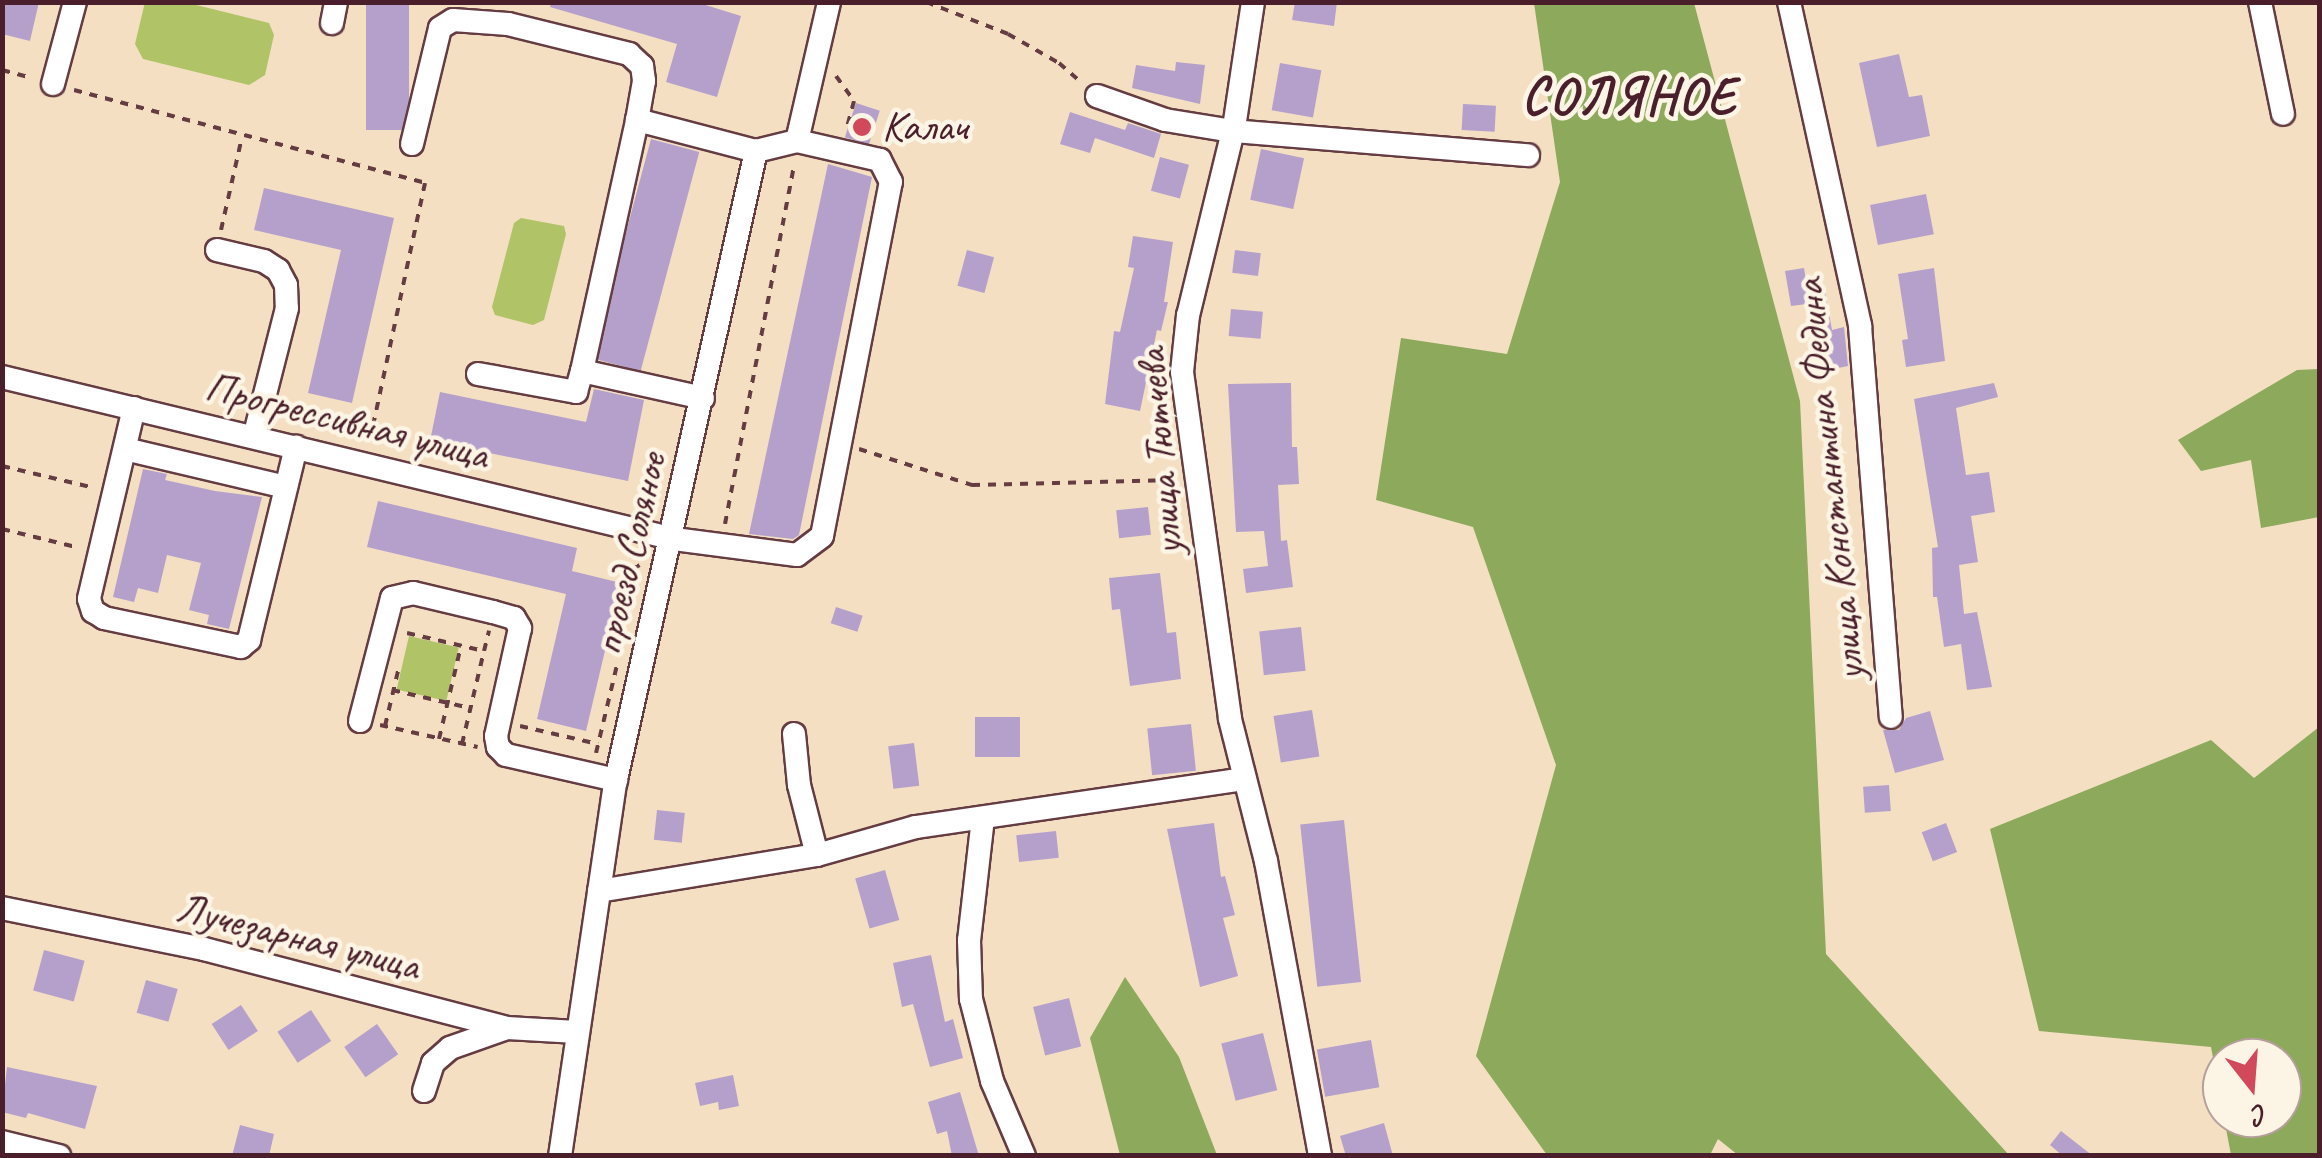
<!DOCTYPE html>
<html>
<head>
<meta charset="utf-8">
<style>
	body { margin:0 }
	#map { position:relative; width:2322px; height:1158px; overflow:hidden; background:#f4dfc3; font-family:Caveat,sans-serif }
	div>[style] { position:absolute }
	[style*='--x'] { left:calc(var(--x)*1px); top:calc(var(--y)*1px); width:calc(var(--w)*1px); rotate:calc(var(--a)*1deg) }
	.green>* { inset:0; background:#b1c367; transform-origin:0 0 }
	.forest>* { inset:0; background:#8ca95c }
	.building>* { inset:0; background:#b5a0cc; transform-origin:0 0 }
	.path>* { height:4px; margin-top:-2px; transform-origin:0; background:repeating-linear-gradient(90deg,#643c42 0 8px,transparent 0 16px) }
	.roads { filter:drop-shadow(2px 0 #643c42) drop-shadow(-2px 0 #643c42) drop-shadow(0 2px #643c42) drop-shadow(0 -2px #643c42) }
	.minor>* { height:22px; margin:-11px; padding:0 11px; transform-origin:11px; border-radius:11px; background:#fff }
	.dots>* { width:28px; height:28px; translate:-50% -50%; box-sizing:border-box; border:5px solid #fcf5e5; border-radius:50% }
	span { translate:-50% -50%; white-space:nowrap; text-align:center; line-height:1.15; -webkit-text-stroke:9px #fcf5e5; paint-order:stroke }
	.poi-label { font-size:42px; color:#4a1f2b }
	.left { translate:0 -50%; text-align:left }
	.street-label { font-size:42px; color:#4a1f2b }
	.district-label { font-size:52px; color:#4a1f2b; font-weight:700; letter-spacing:2.5px }
	.frame { position:absolute; inset:0; border:5px solid #4a1f2b; pointer-events:none }
	.north { position:absolute; left:2202px; top:1038px; width:100px; height:100px; box-sizing:border-box; background:#fcf5e5; border:2px solid #b59f9b; border-radius:50%; rotate:163deg; font-size:28px; font-weight:700; line-height:40px; text-align:center; color:#4a1f2b }
	.north::after { content:''; display:block; margin:auto; width:35px; height:45px; background:#d1495b; clip-path:polygon(50% 0,100% 100%,50% 72%,0 100%) }
</style>
</head>
<body>
<div id="map">
	<div class="green">
		<div style="clip-path:polygon(145px 2px,188px 3px,269px 23px,274px 35px,265px 75px,249px 85px,143px 59px,135px 44px)"></div>
		<div style="clip-path:polygon(521px 218px,564px 226px,566px 234px,544px 320px,533px 325px,495px 315px,492px 307px,514px 223px)"></div>
		<div style="left:409px;top:636px;width:51px;height:55px;rotate:13deg"></div>
	</div>
	<div class="forest">
		<div style="clip-path:polygon(1534px 3px,1694px 3px,1800px 401px,1826px 954px,2009px 1155px,1738px 1155px,1718px 1139px,1710px 1155px,1547px 1155px,1476px 1056px,1556px 765px,1473px 527px,1376px 500px,1401px 338px,1507px 354px,1560px 182px)"></div>
		<div style="clip-path:polygon(2319px 369px,2319px 517px,2261px 528px,2251px 460px,2201px 471px,2178px 440px,2297px 370px)"></div>
		<div style="clip-path:polygon(2319px 727px,2319px 1155px,2231px 1155px,2224px 1118px,2282px 1118px,2282px 1058px,2222px 1058px,2222px 1105px,2211px 1047px,2039px 1031px,1990px 829px,2211px 740px,2254px 778px)"></div>
		<div style="clip-path:polygon(1125px 977px,1179px 1057px,1217px 1155px,1120px 1155px,1090px 1038px)"></div>
	</div>
	<div class="building">
		<div style="clip-path:polygon(2px 2px,39px 2px,30px 41px,2px 34px)"></div>
		<div style="left:366px;top:2px;width:43px;height:128px"></div>
		<div style="clip-path:polygon(551px 2px,696px 2px,741px 16px,717px 97px,666px 82px,677px 44px,550px 7px)"></div>
		<div style="clip-path:polygon(1295px 2px,1337px 2px,1334px 26px,1292px 20px)"></div>
		<div style="clip-path:polygon(1899px 54px,1909px 97px,1922px 95px,1930px 136px,1877px 147px,1859px 63px)"></div>
		<div style="clip-path:polygon(1176px 62px,1205px 65px,1200px 104px,1132px 88px,1136px 65px,1175px 71px)"></div>
		<div style="left:1280px;top:63px;width:42px;height:48px;rotate:10deg"></div>
		<div style="left:856px;top:103px;width:25px;height:36px;rotate:18deg"></div>
		<div style="left:1463px;top:104px;width:33px;height:26px;rotate:3deg"></div>
		<div style="clip-path:polygon(1070px 112px,1125px 130px,1128px 123px,1161px 134px,1154px 158px,1095px 138px,1090px 153px,1060px 144px)"></div>
		<div style="left:651px;top:139px;width:50px;height:227px;rotate:15deg"></div>
		<div style="left:1261px;top:149px;width:44px;height:52px;rotate:12deg"></div>
		<div style="left:1160px;top:157px;width:30px;height:35px;rotate:15deg"></div>
		<div style="clip-path:polygon(828px 164px,872px 177px,799px 535px,793px 539px,749px 534px)"></div>
		<div style="clip-path:polygon(264px 188px,394px 218px,352px 403px,308px 393px,341px 250px,254px 230px)"></div>
		<div style="left:1926px;top:194px;width:41px;height:57px;rotate:79deg"></div>
		<div style="clip-path:polygon(1133px 236px,1173px 242px,1164px 302px,1168px 302px,1161px 331px,1157px 330px,1140px 411px,1105px 404px,1114px 331px,1120px 332px,1134px 268px,1128px 267px)"></div>
		<div style="left:967px;top:250px;width:28px;height:37px;rotate:15deg"></div>
		<div style="left:1235px;top:250px;width:26px;height:23px;rotate:7deg"></div>
		<div style="clip-path:polygon(1804px 268px,1807px 287px,1824px 285px,1832px 330px,1844px 327px,1848px 366px,1819px 372px,1807px 304px,1791px 306px,1785px 271px)"></div>
		<div style="clip-path:polygon(1934px 268px,1945px 361px,1906px 367px,1902px 340px,1908px 339px,1898px 274px)"></div>
		<div style="left:1231px;top:309px;width:32px;height:27px;rotate:5deg"></div>
		<div style="clip-path:polygon(1291px 383px,1292px 447px,1297px 447px,1299px 484px,1278px 485px,1281px 541px,1287px 540px,1293px 587px,1246px 593px,1243px 569px,1268px 566px,1264px 531px,1236px 532px,1228px 384px)"></div>
		<div style="clip-path:polygon(1994px 383px,1998px 397px,1956px 408px,1966px 475px,1989px 472px,1995px 512px,1971px 516px,1978px 562px,1959px 565px,1964px 614px,1977px 612px,1992px 687px,1967px 690px,1961px 644px,1944px 647px,1937px 597px,1933px 597px,1932px 548px,1938px 547px,1914px 399px)"></div>
		<div style="clip-path:polygon(594px 389px,644px 400px,628px 481px,430px 441px,440px 392px,586px 422px)"></div>
		<div style="clip-path:polygon(143px 469px,167px 474px,165px 480px,215px 491px,262px 497px,229px 629px,207px 624px,209px 615px,189px 610px,201px 563px,167px 555px,158px 593px,138px 588px,134px 602px,113px 597px)"></div>
		<div style="clip-path:polygon(378px 501px,577px 548px,572px 571px,621px 583px,586px 731px,537px 719px,566px 594px,367px 547px)"></div>
		<div style="left:1148px;top:507px;width:28px;height:32px;rotate:84deg"></div>
		<div style="clip-path:polygon(1160px 573px,1167px 633px,1176px 632px,1181px 679px,1130px 686px,1120px 609px,1112px 610px,1109px 578px)"></div>
		<div style="left:836px;top:607px;width:28px;height:17px;rotate:18deg"></div>
		<div style="left:1301px;top:627px;width:44px;height:42px;rotate:84deg"></div>
		<div style="left:1312px;top:710px;width:47px;height:39px;rotate:81deg"></div>
		<div style="clip-path:polygon(1930px 711px,1944px 760px,1895px 773px,1883px 730px,1899px 730px,1906px 718px)"></div>
		<div style="left:975px;top:717px;width:45px;height:40px"></div>
		<div style="left:1191px;top:724px;width:47px;height:44px;rotate:84deg"></div>
		<div style="left:914px;top:743px;width:43px;height:26px;rotate:83deg"></div>
		<div style="left:1889px;top:785px;width:26px;height:26px;rotate:86deg"></div>
		<div style="left:657px;top:810px;width:28px;height:30px;rotate:6deg"></div>
		<div style="left:1344px;top:820px;width:163px;height:44px;rotate:84deg"></div>
		<div style="clip-path:polygon(1214px 823px,1221px 877px,1225px 876px,1235px 915px,1223px 918px,1238px 976px,1200px 987px,1167px 829px)"></div>
		<div style="left:1946px;top:823px;width:31px;height:26px;rotate:69deg"></div>
		<div style="left:1056px;top:831px;width:27px;height:40px;rotate:84deg"></div>
		<div style="left:885px;top:870px;width:52px;height:31px;rotate:74deg"></div>
		<div style="left:44px;top:950px;width:42px;height:42px;rotate:15deg"></div>
		<div style="clip-path:polygon(931px 955px,945px 1022px,953px 1019px,963px 1058px,930px 1067px,913px 1004px,902px 1007px,893px 963px)"></div>
		<div style="left:146px;top:980px;width:33px;height:34px;rotate:16deg"></div>
		<div style="left:1069px;top:998px;width:50px;height:37px;rotate:76deg"></div>
		<div style="left:241px;top:1005px;width:31px;height:35px;rotate:57deg"></div>
		<div style="left:311px;top:1010px;width:37px;height:40px;rotate:57deg"></div>
		<div style="left:377px;top:1024px;width:37px;height:40px;rotate:55deg"></div>
		<div style="left:1263px;top:1033px;width:59px;height:43px;rotate:76deg"></div>
		<div style="left:1371px;top:1040px;width:48px;height:55px;rotate:80deg"></div>
		<div style="clip-path:polygon(7px 1067px,97px 1086px,85px 1129px,28px 1113px,26px 1118px,2px 1112px)"></div>
		<div style="clip-path:polygon(733px 1075px,739px 1106px,719px 1110px,718px 1102px,700px 1106px,695px 1083px)"></div>
		<div style="clip-path:polygon(960px 1092px,979px 1156px,952px 1156px,947px 1131px,937px 1134px,928px 1102px)"></div>
		<div style="clip-path:polygon(1384px 1123px,1393px 1156px,1346px 1156px,1340px 1136px)"></div>
		<div style="clip-path:polygon(240px 1125px,274px 1134px,269px 1156px,232px 1156px)"></div>
		<div style="clip-path:polygon(2061px 1131px,2093px 1156px,2063px 1156px,2050px 1145px)"></div>
	</div>
	<div class="path">
		<div style="--x:926;--y:2;--w:88;--a:21.3"></div>
		<div style="--x:1008;--y:34;--w:59;--a:29.6"></div>
		<div style="--x:1059;--y:63;--w:30;--a:41"></div>
		<div style="--x:2;--y:70;--w:31;--a:15"></div>
		<div style="--x:836;--y:76;--w:31;--a:54"></div>
		<div style="--x:854;--y:101;--w:30;--a:105"></div>
		<div style="--x:74;--y:90;--w:363;--a:14.8"></div>
		<div style="--x:425;--y:183;--w:267;--a:102.1"></div>
		<div style="--x:221;--y:230;--w:95;--a:-77.3"></div>
		<div style="--x:859;--y:449;--w:119;--a:17.7"></div>
		<div style="--x:972;--y:485;--w:202;--a:-1.4"></div>
		<div style="--x:2;--y:466;--w:91;--a:13.3"></div>
		<div style="--x:725;--y:524;--w:366;--a:-79.1"></div>
		<div style="--x:2;--y:529;--w:76;--a:13.7"></div>
		<div style="--x:628;--y:551;--w:20;--a:57"></div>
		<div style="--x:407;--y:633;--w:79;--a:13.2"></div>
		<div style="--x:484;--y:651;--w:21;--a:-76"></div>
		<div style="--x:392;--y:690;--w:80;--a:13"></div>
		<div style="--x:380;--y:725;--w:100;--a:12.7"></div>
		<div style="--x:385;--y:726;--w:61;--a:-76.7"></div>
		<div style="--x:520;--y:726;--w:80;--a:13"></div>
		<div style="--x:439;--y:739;--w:96;--a:-76.7"></div>
		<div style="--x:462;--y:744;--w:96;--a:-76.7"></div>
		<div style="--x:596;--y:753;--w:90;--a:-76.6"></div>
	</div>
	<div class="roads">
		<div class="minor">
			<div style="--x:1253;--y:2;--w:126;--a:98.6"></div>
			<div style="--x:1234;--y:127;--w:194;--a:103.7"></div>
			<div style="--x:1188;--y:315;--w:57;--a:96"></div>
			<div style="--x:1182;--y:372;--w:350;--a:82.1"></div>
			<div style="--x:1230;--y:719;--w:146;--a:75.8"></div>
			<div style="--x:1266;--y:861;--w:300;--a:79.6"></div>
			<div style="--x:1789;--y:2;--w:332;--a:77.6"></div>
			<div style="--x:1860;--y:326;--w:392;--a:85.5"></div>
			<div style="--x:2260;--y:2;--w:114;--a:78.4"></div>
			<div style="--x:332;--y:23;--w:21;--a:-79"></div>
			<div style="--x:53;--y:84;--w:85;--a:-75"></div>
			<div style="--x:1097;--y:96;--w:72;--a:19.4"></div>
			<div style="--x:1165;--y:120;--w:69;--a:9.2"></div>
			<div style="--x:1233;--y:131;--w:296;--a:4.7"></div>
			<div style="--x:412;--y:144;--w:119;--a:-76.4"></div>
			<div style="--x:440;--y:28;--w:15;--a:-32"></div>
			<div style="--x:453;--y:20;--w:55;--a:4.2"></div>
			<div style="--x:508;--y:24;--w:125;--a:13.9"></div>
			<div style="--x:629;--y:54;--w:18;--a:43"></div>
			<div style="--x:642;--y:66;--w:15;--a:82"></div>
			<div style="--x:644;--y:81;--w:40;--a:100"></div>
			<div style="--x:217;--y:250;--w:48;--a:13.2"></div>
			<div style="--x:264;--y:261;--w:17;--a:33"></div>
			<div style="--x:278;--y:270;--w:17;--a:62"></div>
			<div style="--x:286;--y:285;--w:23;--a:88"></div>
			<div style="--x:287;--y:308;--w:133;--a:104.3"></div>
			<div style="--x:582;--y:371;--w:257;--a:-77.6"></div>
			<div style="--x:637;--y:120;--w:123;--a:14.6"></div>
			<div style="--x:478;--y:374;--w:100;--a:10.4"></div>
			<div style="--x:576;--y:392;--w:22;--a:-74"></div>
			<div style="--x:582;--y:371;--w:124;--a:12.6"></div>
			<div style="--x:2;--y:377;--w:691;--a:13.55"></div>
			<div style="--x:674;--y:539;--w:124;--a:7.4"></div>
			<div style="--x:797;--y:555;--w:31;--a:-37"></div>
			<div style="--x:822;--y:536;--w:361;--a:-79"></div>
			<div style="--x:891;--y:182;--w:25;--a:-117"></div>
			<div style="--x:880;--y:160;--w:85;--a:-167.1"></div>
			<div style="--x:134;--y:408;--w:196;--a:103.3"></div>
			<div style="--x:89;--y:599;--w:13;--a:72"></div>
			<div style="--x:93;--y:611;--w:13;--a:32"></div>
			<div style="--x:104;--y:618;--w:140;--a:12"></div>
			<div style="--x:241;--y:647;--w:11;--a:-41"></div>
			<div style="--x:249;--y:640;--w:199;--a:-76.3"></div>
			<div style="--x:125;--y:449;--w:165;--a:13.3"></div>
			<div style="--x:360;--y:721;--w:127;--a:-75.4"></div>
			<div style="--x:392;--y:598;--w:22;--a:-13"></div>
			<div style="--x:413;--y:593;--w:82;--a:13.4"></div>
			<div style="--x:493;--y:612;--w:22;--a:16"></div>
			<div style="--x:514;--y:618;--w:12;--a:59"></div>
			<div style="--x:520;--y:628;--w:111;--a:102.5"></div>
			<div style="--x:496;--y:736;--w:11;--a:80"></div>
			<div style="--x:498;--y:747;--w:11;--a:45"></div>
			<div style="--x:506;--y:755;--w:113;--a:12.8"></div>
			<div style="--x:794;--y:734;--w:51;--a:84.4"></div>
			<div style="--x:799;--y:785;--w:72;--a:75.6"></div>
			<div style="--x:983;--y:818;--w:123;--a:96.5"></div>
			<div style="--x:969;--y:940;--w:59;--a:88.1"></div>
			<div style="--x:971;--y:999;--w:85;--a:75.6"></div>
			<div style="--x:992;--y:1081;--w:82;--a:66.9"></div>
			<div style="--x:599;--y:891;--w:221;--a:-9.4"></div>
			<div style="--x:817;--y:855;--w:103;--a:-15.8"></div>
			<div style="--x:916;--y:827;--w:332;--a:-8.3"></div>
			<div style="--x:2;--y:908;--w:206;--a:11.5"></div>
			<div style="--x:204;--y:949;--w:313;--a:14.6"></div>
			<div style="--x:507;--y:1028;--w:70;--a:3.3"></div>
			<div style="--x:424;--y:1091;--w:29;--a:-72"></div>
			<div style="--x:433;--y:1063;--w:23;--a:-41"></div>
			<div style="--x:450;--y:1048;--w:60;--a:-19.3"></div>
			<div style="--x:2;--y:1142;--w:59;--a:13.8"></div>
			<div style="--x:560;--y:1156;--w:376;--a:-81.6"></div>
			<div style="--x:615;--y:784;--w:649;--a:-77.44"></div>
			<div style="--x:756;--y:151;--w:42;--a:-13.7"></div>
			<div style="--x:797;--y:141;--w:143;--a:-77"></div>
		</div>
	</div>
	<div class="dots">
		<div style="left:862px;top:127px;background:#d1495b"></div>
	</div>
	<div class="poi-label">
		<span class="left" style="left:882px;top:127px">Калач</span>
	</div>
	<div class="street-label">
		<span style="left:347px;top:421px;rotate:14deg">Прогрессивная улица</span>
		<span style="left:1160px;top:452px;rotate:-95deg">улица Тютчева</span>
		<span style="left:1830px;top:480px;rotate:-96deg">улица Константина Федина</span>
		<span style="left:630px;top:554px;rotate:-77deg">проезд Соляное</span>
		<span style="left:298px;top:937px;rotate:14deg">Лучезарная улица</span>
	</div>
	<div class="district-label">
		<span style="left:1630px;top:97px">СОЛЯНОЕ</span>
	</div>
	<div class="frame"></div>
	<div class="north">С</div>
</div>
</body>
</html>
